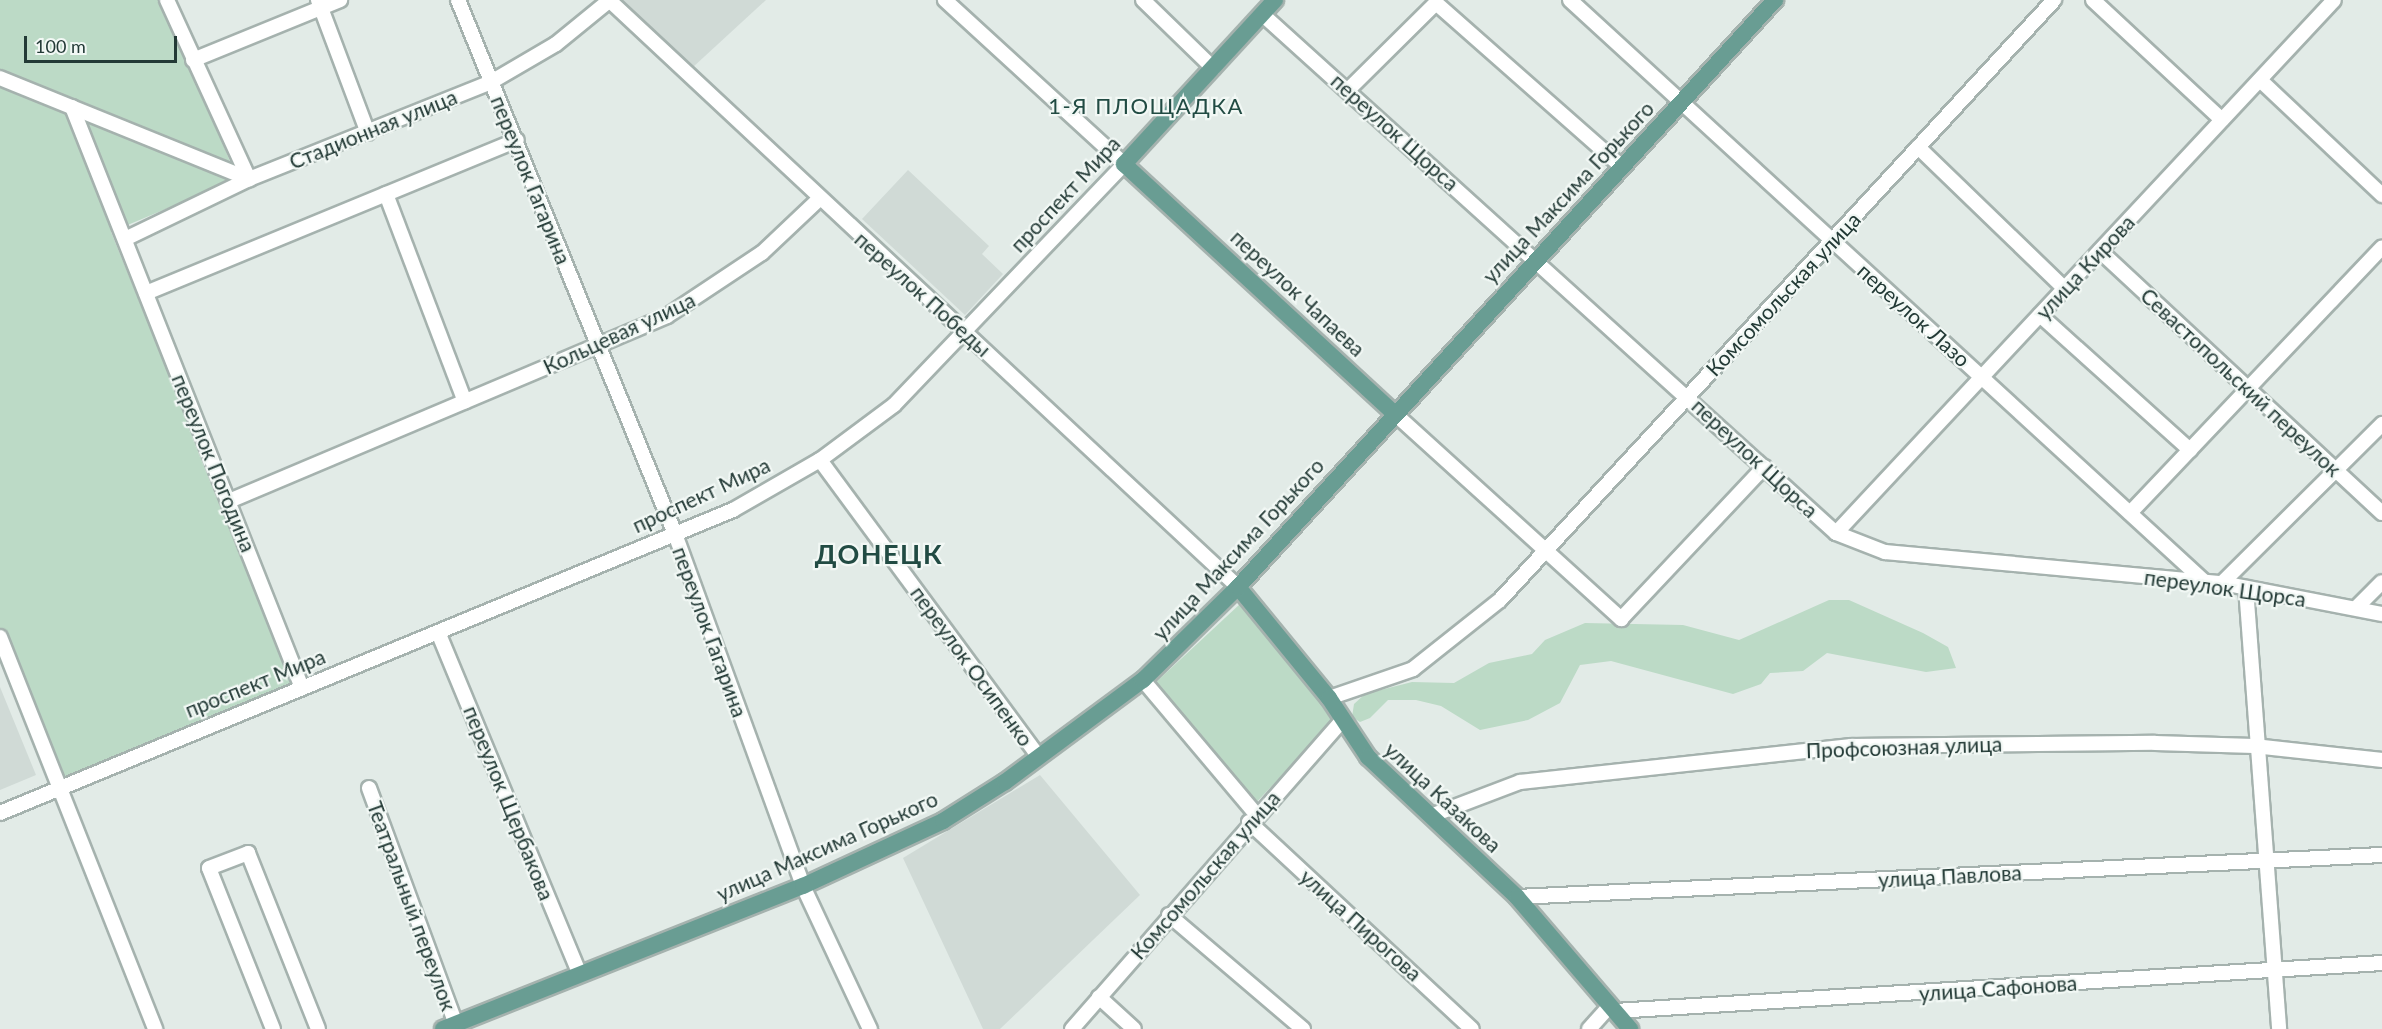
<!DOCTYPE html>
<html>
<head>
<meta charset="utf-8">
<style>
	body { margin:0 }
	#map { position:relative; width:2382px; height:1029px; overflow:hidden; background:#e2ebe7; font-family:Lato,sans-serif }
	div>[style] { position:absolute }
	[style*='--x'] { left:calc(var(--x)*1px); top:calc(var(--y)*1px); width:calc(var(--w)*1px); rotate:calc(var(--a)*1deg) }
	.built>* { inset:0; background:#d0dad6 }
	.green>* { inset:0; background:#bcdac6 }
	.roads { filter:drop-shadow(2px 0 #a5b2ae) drop-shadow(-2px 0 #a5b2ae) drop-shadow(0 2px #a5b2ae) drop-shadow(0 -2px #a5b2ae) }
	.minor>* { height:14px; margin:-7px; padding:0 7px; transform-origin:7px; border-radius:7px; background:#fff }
	.major>* { height:16px; margin:-8px; padding:0 8px; transform-origin:8px; border-radius:8px; background:#699d93 }
	span { translate:-50% -50%; white-space:nowrap; text-align:center; line-height:1.15; -webkit-text-stroke:4.5px #f2f8f5; paint-order:stroke }
	.street-label { font-size:21px; color:#233a36 }
	.neighbourhood-label { font-size:22px; color:#214b43; letter-spacing:1.5px }
	.district-label { font-size:27px; color:#214b43; font-weight:700; letter-spacing:1.5px }
	.scale { position:absolute; left:24px; top:36px; width:153px; height:27px; box-sizing:border-box; border:3px solid #233a36; border-top:0; padding-left:8px; font-size:18px; line-height:21px; white-space:nowrap; color:#233a36; -webkit-text-stroke:4px #f2f8f5; paint-order:stroke }
</style>
</head>
<body>
<div id="map">
	<div class="built">
		<div style="clip-path:polygon(621px 0,766px 0,692px 68px)"></div>
		<div style="clip-path:polygon(908px 170px,989px 246px,982px 254px,1003px 274px,965px 315px,862px 219px)"></div>
		<div style="clip-path:polygon(0 687px,36px 775px,0 790px)"></div>
		<div style="clip-path:polygon(1040px 775px,1140px 895px,1000px 1029px,983px 1029px,903px 858px)"></div>
	</div>
	<div class="green">
		<div style="clip-path:polygon(0 0,165px 0,237px 179px,111px 232px,295px 684px,58px 782px,0 643px)"></div>
		<div style="clip-path:polygon(1829px 600px,1849px 600px,1923px 633px,1948px 647px,1956px 668px,1926px 672px,1827px 653px,1803px 671px,1770px 673px,1761px 684px,1733px 694px,1611px 661px,1580px 665px,1560px 703px,1528px 720px,1480px 730px,1441px 706px,1416px 700px,1388px 700px,1370px 718px,1360px 722px,1352px 717px,1354px 704px,1365px 694px,1412px 682px,1454px 683px,1489px 663px,1532px 654px,1545px 640px,1585px 623px,1683px 625px,1739px 640px)"></div>
		<div style="clip-path:polygon(1240px 604px,1329px 709px,1331px 723px,1253px 806px,1153px 685px)"></div>
	</div>
	<div class="roads">
		<div class="minor">
			<div style="--x:167;--y:0;--w:197;--a:65.4"></div>
			<div style="--x:318;--y:0;--w:142;--a:69.4"></div>
			<div style="--x:458;--y:0;--w:576;--a:67.88"></div>
			<div style="--x:675;--y:534;--w:375;--a:70"></div>
			<div style="--x:803;--y:886;--w:158;--a:64.9"></div>
			<div style="--x:609;--y:0;--w:860;--a:43.02"></div>
			<div style="--x:1143;--y:0;--w:98;--a:44.2"></div>
			<div style="--x:1570;--y:0;--w:861;--a:42.51"></div>
			<div style="--x:2093;--y:0;--w:176;--a:42.9"></div>
			<div style="--x:1262;--y:14;--w:774;--a:42.12"></div>
			<div style="--x:1836;--y:533;--w:53;--a:21.2"></div>
			<div style="--x:1885;--y:552;--w:338;--a:5.3"></div>
			<div style="--x:2222;--y:583;--w:163;--a:11"></div>
			<div style="--x:193;--y:60;--w:159;--a:-22.2"></div>
			<div style="--x:0;--y:78;--w:269;--a:22.1"></div>
			<div style="--x:2260;--y:80;--w:168;--a:43.3"></div>
			<div style="--x:1348;--y:90;--w:124;--a:-44.7"></div>
			<div style="--x:1436;--y:3;--w:248;--a:41.4"></div>
			<div style="--x:72;--y:107;--w:625;--a:68.4"></div>
			<div style="--x:1918;--y:147;--w:204;--a:44"></div>
			<div style="--x:386;--y:194;--w:222;--a:69.2"></div>
			<div style="--x:125;--y:239;--w:138;--a:-25.8"></div>
			<div style="--x:249;--y:179;--w:261;--a:-21.8"></div>
			<div style="--x:491;--y:82;--w:75;--a:-30.3"></div>
			<div style="--x:556;--y:44;--w:70;--a:-39.2"></div>
			<div style="--x:2100;--y:251;--w:385;--a:42.9"></div>
			<div style="--x:146;--y:293;--w:401;--a:-22.4"></div>
			<div style="--x:2040;--y:315;--w:202;--a:42"></div>
			<div style="--x:1394;--y:413;--w:307;--a:42.2"></div>
			<div style="--x:1621;--y:619;--w:209;--a:-46.7"></div>
			<div style="--x:820;--y:460;--w:369;--a:53.6"></div>
			<div style="--x:229;--y:501;--w:475;--a:-22.9"></div>
			<div style="--x:667;--y:316;--w:114;--a:-33.6"></div>
			<div style="--x:762;--y:253;--w:77;--a:-43.4"></div>
			<div style="--x:2130;--y:513;--w:366;--a:-46.5"></div>
			<div style="--x:1836;--y:533;--w:729;--a:-46.94"></div>
			<div style="--x:2222;--y:583;--w:226;--a:-44.8"></div>
			<div style="--x:2246;--y:588;--w:442;--a:85.7"></div>
			<div style="--x:2357;--y:607;--w:35;--a:-45"></div>
			<div style="--x:438;--y:632;--w:371;--a:67.5"></div>
			<div style="--x:0;--y:637;--w:422;--a:68.4"></div>
			<div style="--x:1143;--y:680;--w:175;--a:49.9"></div>
			<div style="--x:1329;--y:698;--w:89;--a:-19"></div>
			<div style="--x:1413;--y:669;--w:111;--a:-38.4"></div>
			<div style="--x:1500;--y:600;--w:817;--a:-47.28"></div>
			<div style="--x:369;--y:788;--w:252;--a:69.8"></div>
			<div style="--x:0;--y:813;--w:793;--a:-22.46"></div>
			<div style="--x:733;--y:510;--w:100;--a:-29.9"></div>
			<div style="--x:820;--y:460;--w:92;--a:-36.6"></div>
			<div style="--x:894;--y:405;--w:333;--a:-46.3"></div>
			<div style="--x:1124;--y:164;--w:243;--a:-137.5"></div>
			<div style="--x:1433;--y:815;--w:93;--a:-20.8"></div>
			<div style="--x:1520;--y:782;--w:333;--a:-6.2"></div>
			<div style="--x:1851;--y:746;--w:304;--a:-0.6"></div>
			<div style="--x:2155;--y:743;--w:99;--a:1.7"></div>
			<div style="--x:2254;--y:746;--w:129;--a:6.2"></div>
			<div style="--x:1249;--y:822;--w:304;--a:42.9"></div>
			<div style="--x:1517;--y:897;--w:866;--a:-2.78"></div>
			<div style="--x:1169;--y:915;--w:176;--a:40.4"></div>
			<div style="--x:1099;--y:997;--w:47;--a:42.4"></div>
			<div style="--x:1615;--y:1011;--w:769;--a:-3.58"></div>
			<div style="--x:273;--y:1029;--w:173;--a:-111.7"></div>
			<div style="--x:209;--y:868;--w:42;--a:-21"></div>
			<div style="--x:248;--y:853;--w:189;--a:68.3"></div>
			<div style="--x:1072;--y:1029;--w:407;--a:-48.8"></div>
			<div style="--x:1589;--y:1029;--w:30;--a:-48"></div>
		</div>
		<div class="major">
			<div style="--x:1275;--y:0;--w:223;--a:132.6"></div>
			<div style="--x:1124;--y:164;--w:367;--a:42.7"></div>
			<div style="--x:1238;--y:587;--w:144;--a:50.7"></div>
			<div style="--x:1329;--y:698;--w:71;--a:56.5"></div>
			<div style="--x:1368;--y:757;--w:204;--a:43.2"></div>
			<div style="--x:1517;--y:897;--w:174;--a:49.4"></div>
			<div style="--x:443;--y:1029;--w:387;--a:-21.7"></div>
			<div style="--x:803;--y:886;--w:154;--a:-24.9"></div>
			<div style="--x:943;--y:821;--w:73;--a:-32.2"></div>
			<div style="--x:1005;--y:782;--w:172;--a:-36.5"></div>
			<div style="--x:1143;--y:680;--w:133;--a:-44.4"></div>
			<div style="--x:1238;--y:587;--w:796;--a:-47.55"></div>
		</div>
	</div>
	<div class="street-label">
		<span style="left:373px;top:129px;rotate:-22deg">Стадионная улица</span>
		<span style="left:1395px;top:132px;rotate:42deg">переулок Щорса</span>
		<span style="left:531px;top:180px;rotate:68deg">переулок Гагарина</span>
		<span style="left:1568px;top:192px;rotate:-47deg">улица Максима Горького</span>
		<span style="left:1065px;top:194px;rotate:-47deg">проспект Мира</span>
		<span style="left:2085px;top:267px;rotate:-47deg">улица Кирова</span>
		<span style="left:1298px;top:293px;rotate:43deg">переулок Чапаева</span>
		<span style="left:923px;top:294px;rotate:42deg">переулок Победы</span>
		<span style="left:1783px;top:294px;rotate:-47deg">Комсомольская улица</span>
		<span style="left:1914px;top:315px;rotate:42deg">переулок Лазо</span>
		<span style="left:619px;top:333px;rotate:-25deg">Кольцевая улица</span>
		<span style="left:2241px;top:382px;rotate:43deg">Севастопольский переулок</span>
		<span style="left:1755px;top:458px;rotate:43deg">переулок Щорса</span>
		<span style="left:214px;top:463px;rotate:68deg">переулок Погодина</span>
		<span style="left:701px;top:495px;rotate:-25deg">проспект Мира</span>
		<span style="left:1238px;top:549px;rotate:-47deg">улица Максима Горького</span>
		<span style="left:2225px;top:588px;rotate:8deg">переулок Щорса</span>
		<span style="left:710px;top:632px;rotate:70deg">переулок Гагарина</span>
		<span style="left:972px;top:666px;rotate:54deg">переулок Осипенко</span>
		<span style="left:255px;top:683px;rotate:-22deg">проспект Мира</span>
		<span style="left:1904px;top:747px;rotate:-2deg">Профсоюзная улица</span>
		<span style="left:1443px;top:797px;rotate:43deg">улица Казакова</span>
		<span style="left:509px;top:803px;rotate:68deg">переулок Щербакова</span>
		<span style="left:827px;top:846px;rotate:-24deg">улица Максима Горького</span>
		<span style="left:1205px;top:875px;rotate:-49deg">Комсомольская улица</span>
		<span style="left:1950px;top:876px;rotate:-3deg">улица Павлова</span>
		<span style="left:412px;top:906px;rotate:70deg">Театральный переулок</span>
		<span style="left:1361px;top:925px;rotate:42deg">улица Пирогова</span>
		<span style="left:1998px;top:988px;rotate:-4deg">улица Сафонова</span>
	</div>
	<div class="neighbourhood-label">
		<span style="left:1146px;top:106px">1-Я ПЛОЩАДКА</span>
	</div>
	<div class="district-label">
		<span style="left:879px;top:554px">ДОНЕЦК</span>
	</div>
	<div class="scale">100 m</div>
</div>
</body>
</html>
